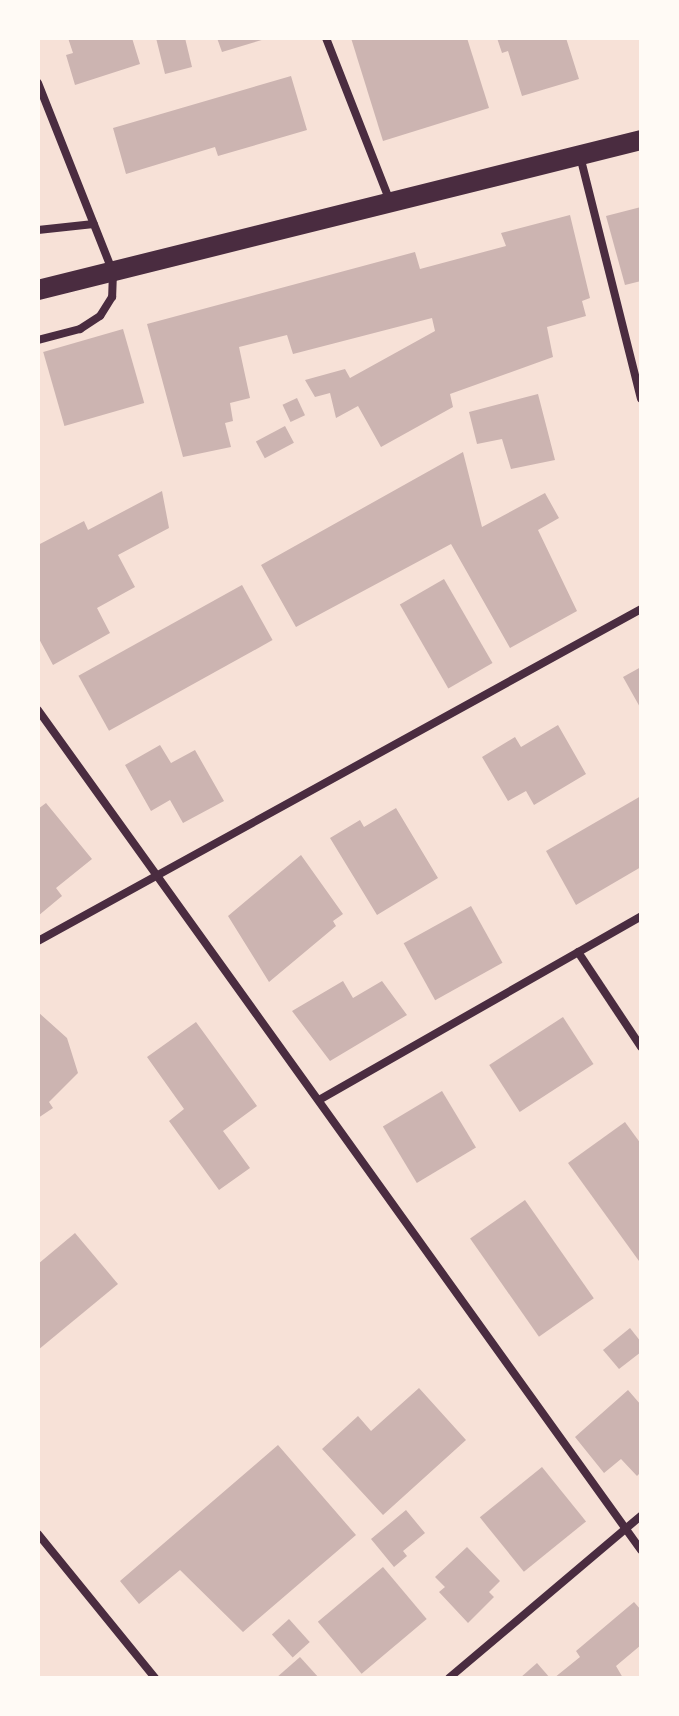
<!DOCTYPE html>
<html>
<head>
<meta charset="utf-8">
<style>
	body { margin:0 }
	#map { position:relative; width:679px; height:1716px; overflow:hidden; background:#f7e1d7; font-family:"Exo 2",sans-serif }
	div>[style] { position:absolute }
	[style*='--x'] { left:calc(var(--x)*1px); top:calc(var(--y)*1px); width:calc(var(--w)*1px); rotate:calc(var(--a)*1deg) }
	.building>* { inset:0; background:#ccb4b1; transform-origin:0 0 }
	.minor>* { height:8px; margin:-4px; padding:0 4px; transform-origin:4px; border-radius:4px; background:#4a2c40 }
	.primary>* { height:20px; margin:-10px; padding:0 10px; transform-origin:10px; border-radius:10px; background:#4a2c40 }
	span { translate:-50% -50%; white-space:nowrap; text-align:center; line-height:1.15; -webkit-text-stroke:6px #fffaf5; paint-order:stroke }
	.frame { position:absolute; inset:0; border:40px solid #fffaf5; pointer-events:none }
</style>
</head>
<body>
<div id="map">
	<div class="building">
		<div style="clip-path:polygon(68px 38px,132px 38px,140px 64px,75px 85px,66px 55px,73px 53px)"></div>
		<div style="clip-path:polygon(156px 38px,185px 38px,192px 67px,165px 74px)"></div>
		<div style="clip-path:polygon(217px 38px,265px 38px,265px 39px,222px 52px)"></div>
		<div style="clip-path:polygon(351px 38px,467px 38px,489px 108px,383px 141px)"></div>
		<div style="clip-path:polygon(497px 38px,566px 38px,579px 79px,522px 96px,508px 51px,502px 53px)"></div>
		<div style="clip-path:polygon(291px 76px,307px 130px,218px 156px,215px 147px,126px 174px,113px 128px)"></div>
		<div style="clip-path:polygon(641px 207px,641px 281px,625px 285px,606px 216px)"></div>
		<div style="clip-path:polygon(570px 215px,590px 298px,582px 301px,586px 316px,547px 327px,553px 357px,450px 394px,453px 407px,381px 447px,358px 406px,336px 418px,330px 393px,315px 397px,305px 380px,345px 369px,350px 378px,435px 331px,432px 318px,293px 354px,287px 335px,239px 347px,250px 398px,230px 403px,233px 421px,225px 423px,231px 447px,183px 457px,147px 324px,415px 252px,420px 269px,506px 246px,501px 233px)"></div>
		<div style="left:123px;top:329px;width:77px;height:83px;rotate:74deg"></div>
		<div style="clip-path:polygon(538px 394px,555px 460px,511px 469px,502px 439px,477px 444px,469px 412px)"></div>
		<div style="left:297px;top:398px;width:19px;height:16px;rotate:65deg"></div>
		<div style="left:285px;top:426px;width:19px;height:33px;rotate:62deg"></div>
		<div style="clip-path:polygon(463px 452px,482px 527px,545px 493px,559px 518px,538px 530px,577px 611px,510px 648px,451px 544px,296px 627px,261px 565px)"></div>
		<div style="clip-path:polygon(162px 491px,169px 528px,118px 555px,135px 587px,97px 608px,110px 633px,53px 665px,38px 637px,38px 545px,84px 521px,88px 530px)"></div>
		<div style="left:444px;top:579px;width:97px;height:51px;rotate:60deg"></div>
		<div style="left:242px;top:585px;width:63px;height:187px;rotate:61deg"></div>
		<div style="clip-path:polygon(641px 667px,641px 709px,623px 677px)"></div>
		<div style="clip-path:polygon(558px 725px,586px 774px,534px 805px,526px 791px,508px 801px,482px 757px,515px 737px,521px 747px)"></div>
		<div style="clip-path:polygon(160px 745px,171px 763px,195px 750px,224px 801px,183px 823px,170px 800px,151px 811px,125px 765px)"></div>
		<div style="clip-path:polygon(641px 796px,641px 867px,576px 905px,546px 851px)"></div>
		<div style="clip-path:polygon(46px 803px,92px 859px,56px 888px,62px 896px,38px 916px,38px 809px)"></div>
		<div style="clip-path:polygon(396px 808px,438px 878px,377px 915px,330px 838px,360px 820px,364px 827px)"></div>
		<div style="clip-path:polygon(301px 855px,343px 914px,333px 921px,336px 926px,269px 982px,228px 916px)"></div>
		<div style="left:471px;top:906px;width:65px;height:77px;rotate:61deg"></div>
		<div style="clip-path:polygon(343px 981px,353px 998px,382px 981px,407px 1015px,330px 1061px,292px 1011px)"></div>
		<div style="clip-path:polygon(38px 1012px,67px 1038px,78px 1073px,49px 1102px,53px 1108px,38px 1118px)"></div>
		<div style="left:563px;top:1017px;width:56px;height:88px;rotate:57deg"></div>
		<div style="clip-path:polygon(196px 1022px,257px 1106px,223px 1131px,250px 1168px,219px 1190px,169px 1121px,184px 1109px,147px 1057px)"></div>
		<div style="left:442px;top:1091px;width:66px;height:69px;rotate:59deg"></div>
		<div style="clip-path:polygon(625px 1122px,641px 1144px,639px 1261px,568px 1163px)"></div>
		<div style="left:525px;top:1200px;width:120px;height:67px;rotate:55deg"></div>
		<div style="clip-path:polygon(75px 1233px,118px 1284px,38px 1350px,38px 1264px)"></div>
		<div style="clip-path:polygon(630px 1328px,641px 1342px,641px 1352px,619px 1369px,603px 1350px)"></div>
		<div style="clip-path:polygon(419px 1388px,466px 1440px,383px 1515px,322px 1449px,358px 1416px,371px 1431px)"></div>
		<div style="clip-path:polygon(628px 1390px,641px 1405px,641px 1472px,637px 1476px,621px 1459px,604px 1473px,575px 1437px)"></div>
		<div style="clip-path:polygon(278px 1445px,356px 1535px,243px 1632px,180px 1570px,139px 1604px,120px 1581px)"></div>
		<div style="left:542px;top:1467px;width:70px;height:80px;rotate:51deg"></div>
		<div style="clip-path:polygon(406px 1510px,425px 1533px,403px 1551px,407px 1556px,394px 1567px,371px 1539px)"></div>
		<div style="clip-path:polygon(467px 1547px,500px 1581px,489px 1592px,494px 1597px,468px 1623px,439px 1592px,445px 1587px,435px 1577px)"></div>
		<div style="left:383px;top:1567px;width:68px;height:85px;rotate:50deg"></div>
		<div style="clip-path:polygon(634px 1602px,641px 1610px,641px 1645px,616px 1666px,623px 1678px,554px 1678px,580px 1657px,576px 1651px)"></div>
		<div style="left:289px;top:1619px;width:31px;height:23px;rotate:48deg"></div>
		<div style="clip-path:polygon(300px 1657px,319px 1678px,276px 1678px)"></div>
		<div style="clip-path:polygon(537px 1663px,550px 1678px,520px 1678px)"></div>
	</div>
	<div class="minor">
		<div style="--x:326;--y:38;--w:175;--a:68.6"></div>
		<div style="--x:38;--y:83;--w:203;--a:68.4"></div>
		<div style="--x:113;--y:272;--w:25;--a:92"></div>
		<div style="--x:112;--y:297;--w:22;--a:122"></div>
		<div style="--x:100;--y:316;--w:24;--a:147"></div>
		<div style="--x:80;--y:329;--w:43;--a:165.3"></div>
		<div style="--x:580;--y:156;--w:250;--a:75.9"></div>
		<div style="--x:38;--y:230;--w:56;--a:-6.1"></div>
		<div style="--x:38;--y:710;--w:1034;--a:54.33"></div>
		<div style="--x:38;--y:941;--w:688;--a:-28.84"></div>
		<div style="--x:578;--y:952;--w:114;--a:56.4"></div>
		<div style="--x:319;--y:1100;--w:371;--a:-29.7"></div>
		<div style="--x:38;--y:1534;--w:186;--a:50.9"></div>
		<div style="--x:449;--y:1678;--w:251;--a:-40.2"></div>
	</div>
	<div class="primary">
		<div style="--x:38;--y:290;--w:621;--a:-13.97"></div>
	</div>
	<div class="frame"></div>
</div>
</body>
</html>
